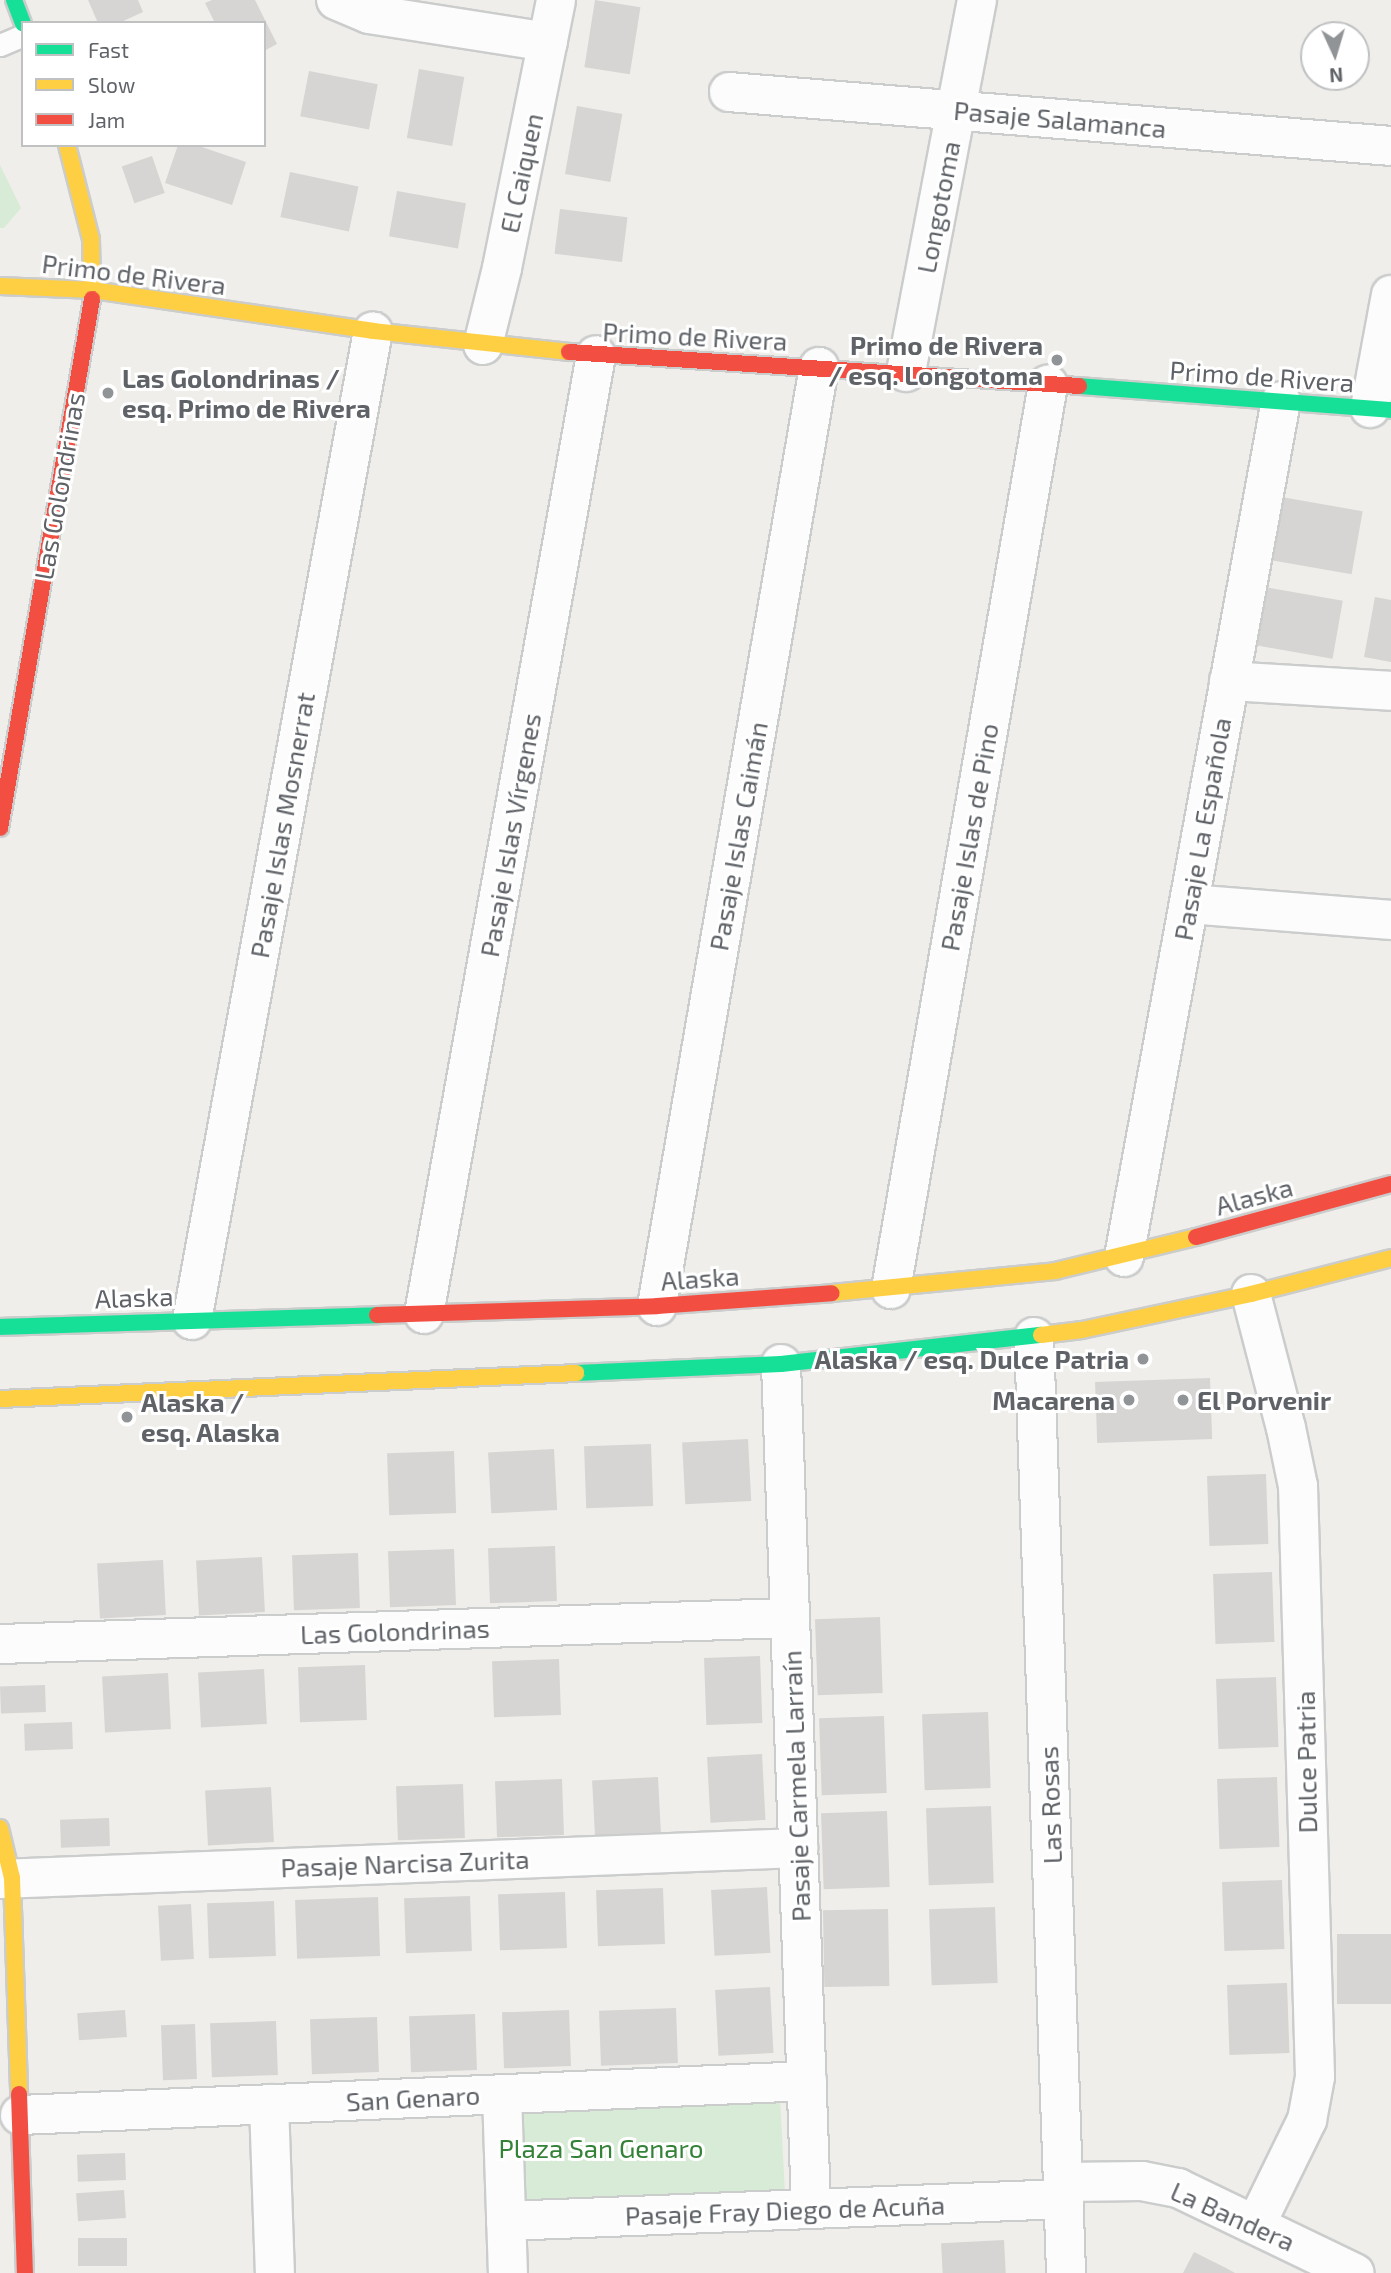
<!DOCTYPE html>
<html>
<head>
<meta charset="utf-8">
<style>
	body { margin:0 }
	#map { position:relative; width:1391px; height:2273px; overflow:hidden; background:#efeeea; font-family:"Exo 2",sans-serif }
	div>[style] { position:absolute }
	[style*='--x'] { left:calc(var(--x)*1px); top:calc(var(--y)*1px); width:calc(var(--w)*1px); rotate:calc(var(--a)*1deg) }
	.green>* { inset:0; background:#d8ebd6; transform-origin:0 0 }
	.building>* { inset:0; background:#d6d5d3; transform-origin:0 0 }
	.roads { filter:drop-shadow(2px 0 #cbcccc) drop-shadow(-2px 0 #cbcccc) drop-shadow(0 2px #cbcccc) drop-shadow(0 -2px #cbcccc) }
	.lane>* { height:21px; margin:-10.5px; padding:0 10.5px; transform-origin:10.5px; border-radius:10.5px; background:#fdfcfc }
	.street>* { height:38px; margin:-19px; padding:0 19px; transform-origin:19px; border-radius:19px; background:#fdfcfc }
	.fast>* { height:16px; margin:-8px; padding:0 8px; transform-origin:8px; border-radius:8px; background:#16e098 }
	.slow>* { height:16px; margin:-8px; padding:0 8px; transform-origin:8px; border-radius:8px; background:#ffcf43 }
	.jam>* { height:16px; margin:-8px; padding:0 8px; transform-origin:8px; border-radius:8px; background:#f24e42 }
	.dots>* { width:19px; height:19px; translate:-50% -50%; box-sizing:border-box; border:4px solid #fff; border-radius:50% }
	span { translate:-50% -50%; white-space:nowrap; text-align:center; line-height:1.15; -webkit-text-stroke:6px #fff; paint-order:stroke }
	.street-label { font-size:26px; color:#5f6368 }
	.poi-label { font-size:26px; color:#5f6368; font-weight:700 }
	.right { translate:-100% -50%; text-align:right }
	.left { translate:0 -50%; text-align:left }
	.park-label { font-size:26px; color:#348238 }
	.legend { position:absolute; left:21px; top:21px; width:245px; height:126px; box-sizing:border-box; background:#fff; border:2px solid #bfc1c3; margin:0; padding:9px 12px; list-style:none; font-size:21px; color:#5f6368 }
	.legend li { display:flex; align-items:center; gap:14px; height:35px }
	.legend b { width:35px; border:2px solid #bfc1c3 }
	.north { position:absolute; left:1300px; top:21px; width:70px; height:70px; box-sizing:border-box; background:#fff; border:2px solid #bfc1c3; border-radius:50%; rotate:176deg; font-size:19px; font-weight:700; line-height:28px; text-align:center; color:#5f6368 }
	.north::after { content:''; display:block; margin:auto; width:24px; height:32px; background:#919496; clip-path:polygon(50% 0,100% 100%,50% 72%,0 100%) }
</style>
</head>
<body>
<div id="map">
	<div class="green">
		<div style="clip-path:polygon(0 165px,21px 208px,4px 228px,0 228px)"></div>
		<div style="left:780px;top:2098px;width:92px;height:259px;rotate:87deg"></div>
	</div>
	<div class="building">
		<div style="clip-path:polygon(88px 0,138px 0,143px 12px,119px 23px,98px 23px)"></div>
		<div style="clip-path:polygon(212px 0,255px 0,277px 44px,264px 51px,264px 23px,215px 23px,205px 3px)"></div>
		<div style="left:595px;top:0;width:46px;height:68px;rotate:9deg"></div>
		<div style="left:419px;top:69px;width:46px;height:70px;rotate:10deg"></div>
		<div style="left:309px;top:71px;width:70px;height:46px;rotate:11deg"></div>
		<div style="left:577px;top:106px;width:46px;height:69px;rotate:10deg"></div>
		<div style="clip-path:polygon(178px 145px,196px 145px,246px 162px,232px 205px,165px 183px)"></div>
		<div style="left:152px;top:156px;width:39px;height:32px;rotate:71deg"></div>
		<div style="left:290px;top:172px;width:70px;height:46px;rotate:12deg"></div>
		<div style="left:397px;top:191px;width:70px;height:46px;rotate:10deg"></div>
		<div style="left:560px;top:209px;width:68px;height:45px;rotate:7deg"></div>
		<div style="left:1276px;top:496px;width:88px;height:64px;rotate:10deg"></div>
		<div style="left:1265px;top:587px;width:79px;height:59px;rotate:10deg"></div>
		<div style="clip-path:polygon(1375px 597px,1391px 600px,1391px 662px,1364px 657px)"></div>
		<div style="left:1210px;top:1378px;width:61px;height:115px;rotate:88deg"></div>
		<div style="left:748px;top:1439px;width:62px;height:66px;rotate:87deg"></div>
		<div style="left:651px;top:1444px;width:62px;height:67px;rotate:88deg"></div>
		<div style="left:554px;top:1449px;width:61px;height:66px;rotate:87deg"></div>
		<div style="left:454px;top:1451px;width:62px;height:67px;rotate:88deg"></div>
		<div style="left:1266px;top:1474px;width:70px;height:59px;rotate:88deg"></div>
		<div style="left:555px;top:1546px;width:55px;height:67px;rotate:88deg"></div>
		<div style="left:454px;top:1549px;width:56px;height:66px;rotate:88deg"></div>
		<div style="left:358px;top:1553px;width:55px;height:66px;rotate:88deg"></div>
		<div style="left:262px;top:1557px;width:55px;height:66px;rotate:87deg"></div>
		<div style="left:163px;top:1560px;width:55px;height:66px;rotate:87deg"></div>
		<div style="left:1272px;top:1572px;width:70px;height:59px;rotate:88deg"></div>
		<div style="left:880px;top:1617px;width:76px;height:65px;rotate:88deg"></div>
		<div style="left:760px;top:1656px;width:67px;height:56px;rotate:88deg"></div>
		<div style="left:559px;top:1659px;width:56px;height:67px;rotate:88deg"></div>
		<div style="left:365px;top:1665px;width:55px;height:67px;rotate:88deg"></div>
		<div style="left:264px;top:1669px;width:55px;height:66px;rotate:87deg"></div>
		<div style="left:168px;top:1673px;width:56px;height:66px;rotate:87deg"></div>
		<div style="left:1276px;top:1677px;width:70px;height:60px;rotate:88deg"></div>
		<div style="left:45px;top:1685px;width:27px;height:45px;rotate:88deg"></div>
		<div style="left:988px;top:1712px;width:76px;height:66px;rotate:88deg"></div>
		<div style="left:884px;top:1716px;width:77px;height:65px;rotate:88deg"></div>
		<div style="left:72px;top:1722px;width:27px;height:48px;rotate:88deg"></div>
		<div style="left:762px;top:1754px;width:66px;height:55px;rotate:87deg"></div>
		<div style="left:658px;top:1777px;width:55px;height:66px;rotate:87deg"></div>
		<div style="left:1277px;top:1777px;width:70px;height:60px;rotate:88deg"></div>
		<div style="left:562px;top:1779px;width:56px;height:67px;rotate:88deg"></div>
		<div style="left:463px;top:1784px;width:54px;height:67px;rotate:88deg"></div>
		<div style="left:271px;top:1787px;width:55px;height:66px;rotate:87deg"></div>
		<div style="left:991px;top:1806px;width:77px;height:65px;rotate:88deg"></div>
		<div style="left:887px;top:1811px;width:76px;height:66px;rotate:88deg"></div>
		<div style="left:109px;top:1818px;width:28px;height:49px;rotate:88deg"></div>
		<div style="left:1282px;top:1880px;width:69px;height:60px;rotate:88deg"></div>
		<div style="left:767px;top:1887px;width:66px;height:56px;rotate:87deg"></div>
		<div style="left:663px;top:1888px;width:56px;height:67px;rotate:88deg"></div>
		<div style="left:565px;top:1892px;width:56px;height:67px;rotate:88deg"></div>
		<div style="left:470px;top:1896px;width:55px;height:66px;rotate:88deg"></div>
		<div style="left:378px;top:1897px;width:59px;height:83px;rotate:88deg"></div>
		<div style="left:274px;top:1901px;width:55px;height:67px;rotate:88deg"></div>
		<div style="left:191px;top:1904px;width:55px;height:33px;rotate:87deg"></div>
		<div style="left:995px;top:1907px;width:76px;height:66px;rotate:88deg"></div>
		<div style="left:888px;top:1909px;width:77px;height:65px;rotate:89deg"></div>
		<div style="left:1391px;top:1934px;width:70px;height:54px;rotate:90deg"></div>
		<div style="left:1287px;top:1983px;width:70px;height:60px;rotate:88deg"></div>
		<div style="left:770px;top:1987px;width:66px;height:55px;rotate:87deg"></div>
		<div style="left:676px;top:2008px;width:55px;height:77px;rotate:88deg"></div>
		<div style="left:125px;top:2010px;width:27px;height:48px;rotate:86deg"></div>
		<div style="left:569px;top:2010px;width:56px;height:67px;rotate:88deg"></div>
		<div style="left:475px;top:2014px;width:56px;height:66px;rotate:88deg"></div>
		<div style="left:377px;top:2017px;width:55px;height:67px;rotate:88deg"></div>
		<div style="left:276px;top:2021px;width:54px;height:66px;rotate:88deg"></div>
		<div style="left:195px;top:2024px;width:55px;height:34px;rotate:88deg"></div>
		<div style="left:125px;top:2153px;width:27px;height:48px;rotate:88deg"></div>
		<div style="left:124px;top:2190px;width:28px;height:48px;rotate:86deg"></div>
		<div style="left:127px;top:2238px;width:28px;height:49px;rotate:90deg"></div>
		<div style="left:1004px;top:2240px;width:33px;height:63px;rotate:87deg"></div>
		<div style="clip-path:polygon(1194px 2252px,1226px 2268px,1235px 2273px,1183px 2273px)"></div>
	</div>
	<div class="roads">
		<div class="lane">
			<div style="--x:0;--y:45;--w:25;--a:-23"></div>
		</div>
		<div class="street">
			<div style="--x:336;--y:0;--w:36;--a:23"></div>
			<div style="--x:369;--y:14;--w:181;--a:8.9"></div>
			<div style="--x:729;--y:92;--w:664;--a:4.66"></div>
			<div style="--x:483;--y:345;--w:79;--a:-76.1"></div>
			<div style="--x:502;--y:268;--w:273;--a:-78.6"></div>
			<div style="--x:906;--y:372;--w:379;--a:-79.2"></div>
			<div style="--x:1370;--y:408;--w:115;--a:-79.5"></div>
			<div style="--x:1229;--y:681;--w:162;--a:3.5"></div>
			<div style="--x:1189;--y:904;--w:203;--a:4.5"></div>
			<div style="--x:1124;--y:1257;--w:870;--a:-79.61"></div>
			<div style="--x:891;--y:1289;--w:918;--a:-80.15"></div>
			<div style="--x:1251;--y:1294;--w:138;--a:75.4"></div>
			<div style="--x:1286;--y:1428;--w:59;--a:78.3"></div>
			<div style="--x:1298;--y:1486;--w:591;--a:88.35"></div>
			<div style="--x:1315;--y:2077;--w:44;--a:100.5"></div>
			<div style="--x:1307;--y:2120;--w:116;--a:116.1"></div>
			<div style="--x:657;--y:1306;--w:953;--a:-80.21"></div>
			<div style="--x:424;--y:1314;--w:974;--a:-79.83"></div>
			<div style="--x:192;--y:1320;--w:1005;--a:-79.63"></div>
			<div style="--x:1034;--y:1337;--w:937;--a:88.04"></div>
			<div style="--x:781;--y:1364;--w:845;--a:87.96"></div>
			<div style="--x:0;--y:1644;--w:790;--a:-1.89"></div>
			<div style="--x:0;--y:1879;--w:799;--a:-2.22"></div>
			<div style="--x:502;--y:2094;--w:179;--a:88.1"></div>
			<div style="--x:269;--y:2104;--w:169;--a:88"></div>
			<div style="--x:20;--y:2115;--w:788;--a:-2.47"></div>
			<div style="--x:1063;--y:2182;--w:79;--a:-0.7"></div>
			<div style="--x:1142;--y:2181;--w:37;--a:11"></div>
			<div style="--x:1178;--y:2188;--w:196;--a:25.7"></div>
			<div style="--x:506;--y:2221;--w:557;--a:-2.26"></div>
		</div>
		<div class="fast">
			<div style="--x:14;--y:0;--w:25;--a:69"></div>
			<div style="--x:1079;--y:386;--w:313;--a:4.4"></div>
			<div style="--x:0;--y:1327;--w:377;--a:-1.8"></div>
			<div style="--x:576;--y:1373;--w:205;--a:-2.5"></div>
			<div style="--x:781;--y:1364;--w:262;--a:-6.4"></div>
		</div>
		<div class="slow">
			<div style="--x:67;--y:145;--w:97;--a:75.7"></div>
			<div style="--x:91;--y:239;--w:60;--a:89"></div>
			<div style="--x:0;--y:286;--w:93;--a:2.5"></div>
			<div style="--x:93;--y:290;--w:283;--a:8.3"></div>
			<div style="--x:373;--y:331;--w:197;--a:6.1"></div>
			<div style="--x:832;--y:1293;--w:224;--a:-5.6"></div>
			<div style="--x:1055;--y:1271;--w:145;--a:-13.6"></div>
			<div style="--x:1041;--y:1335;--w:41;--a:-7"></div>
			<div style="--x:1082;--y:1330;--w:173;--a:-12"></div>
			<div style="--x:1251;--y:1294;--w:145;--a:-14.4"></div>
			<div style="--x:0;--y:1399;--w:577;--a:-2.58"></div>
			<div style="--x:0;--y:1828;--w:51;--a:76.5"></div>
			<div style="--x:12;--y:1878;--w:216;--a:88.1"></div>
		</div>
		<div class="jam">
			<div style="--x:569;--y:352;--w:511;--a:3.81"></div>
			<div style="--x:0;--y:828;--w:537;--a:-80.13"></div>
			<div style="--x:1196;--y:1237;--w:202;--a:-15.2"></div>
			<div style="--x:377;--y:1315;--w:280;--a:-1.8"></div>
			<div style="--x:657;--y:1306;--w:175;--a:-4.2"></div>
			<div style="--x:19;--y:2094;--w:179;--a:88.1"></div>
		</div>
	</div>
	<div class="dots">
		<div style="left:1057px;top:360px;background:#919496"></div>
		<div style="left:108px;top:393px;background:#919496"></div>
		<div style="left:1143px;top:1359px;background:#919496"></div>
		<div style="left:1129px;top:1400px;background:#919496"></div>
		<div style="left:1183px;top:1400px;background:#919496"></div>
		<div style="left:127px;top:1417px;background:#919496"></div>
	</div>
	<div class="street-label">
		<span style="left:1060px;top:119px;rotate:5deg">Pasaje Salamanca</span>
		<span style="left:521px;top:173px;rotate:-78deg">El Caiquen</span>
		<span style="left:938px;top:207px;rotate:-79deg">Longotoma</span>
		<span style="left:134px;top:274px;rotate:7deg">Primo de Rivera</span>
		<span style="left:695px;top:336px;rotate:3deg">Primo de Rivera</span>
		<span style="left:1262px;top:376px;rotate:4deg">Primo de Rivera</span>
		<span style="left:59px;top:486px;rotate:-80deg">Las Golondrinas</span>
		<span style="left:282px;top:825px;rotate:-80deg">Pasaje Islas Mosnerrat</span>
		<span style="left:1202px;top:829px;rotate:-80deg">Pasaje La Española</span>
		<span style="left:510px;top:835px;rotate:-80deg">Pasaje Islas Vírgenes</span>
		<span style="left:738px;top:836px;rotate:-80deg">Pasaje Islas Caimán</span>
		<span style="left:969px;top:837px;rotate:-80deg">Pasaje Islas de Pino</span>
		<span style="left:1254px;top:1196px;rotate:-15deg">Alaska</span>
		<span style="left:700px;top:1278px;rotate:-4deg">Alaska</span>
		<span style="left:134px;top:1297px;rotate:-2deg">Alaska</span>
		<span style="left:395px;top:1631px;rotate:-2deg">Las Golondrinas</span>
		<span style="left:1306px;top:1762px;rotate:-91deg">Dulce Patria</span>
		<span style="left:796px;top:1786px;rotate:-92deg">Pasaje Carmela Larraín</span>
		<span style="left:1050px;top:1805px;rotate:-92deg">Las Rosas</span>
		<span style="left:405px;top:1863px;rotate:-2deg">Pasaje Narcisa Zurita</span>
		<span style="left:413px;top:2098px;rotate:-3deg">San Genaro</span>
		<span style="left:785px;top:2210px;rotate:-2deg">Pasaje Fray Diego de Acuña</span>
		<span style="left:1233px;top:2216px;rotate:24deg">La Bandera</span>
	</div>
	<div class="poi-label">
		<span class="right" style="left:1043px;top:360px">Primo de Rivera<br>/ esq. Longotoma</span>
		<span class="left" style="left:122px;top:393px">Las Golondrinas /<br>esq. Primo de Rivera</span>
		<span class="right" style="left:1129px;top:1359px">Alaska / esq. Dulce Patria</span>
		<span class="right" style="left:1115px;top:1400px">Macarena</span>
		<span class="left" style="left:1197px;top:1400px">El Porvenir</span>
		<span class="left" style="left:141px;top:1417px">Alaska /<br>esq. Alaska</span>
	</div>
	<div class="park-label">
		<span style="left:601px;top:2148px">Plaza San Genaro</span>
	</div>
	<ul class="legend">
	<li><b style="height:9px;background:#16e098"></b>Fast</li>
	<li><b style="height:9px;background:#ffcf43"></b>Slow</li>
	<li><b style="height:9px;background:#f24e42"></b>Jam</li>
	</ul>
	<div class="north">N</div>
</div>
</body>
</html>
